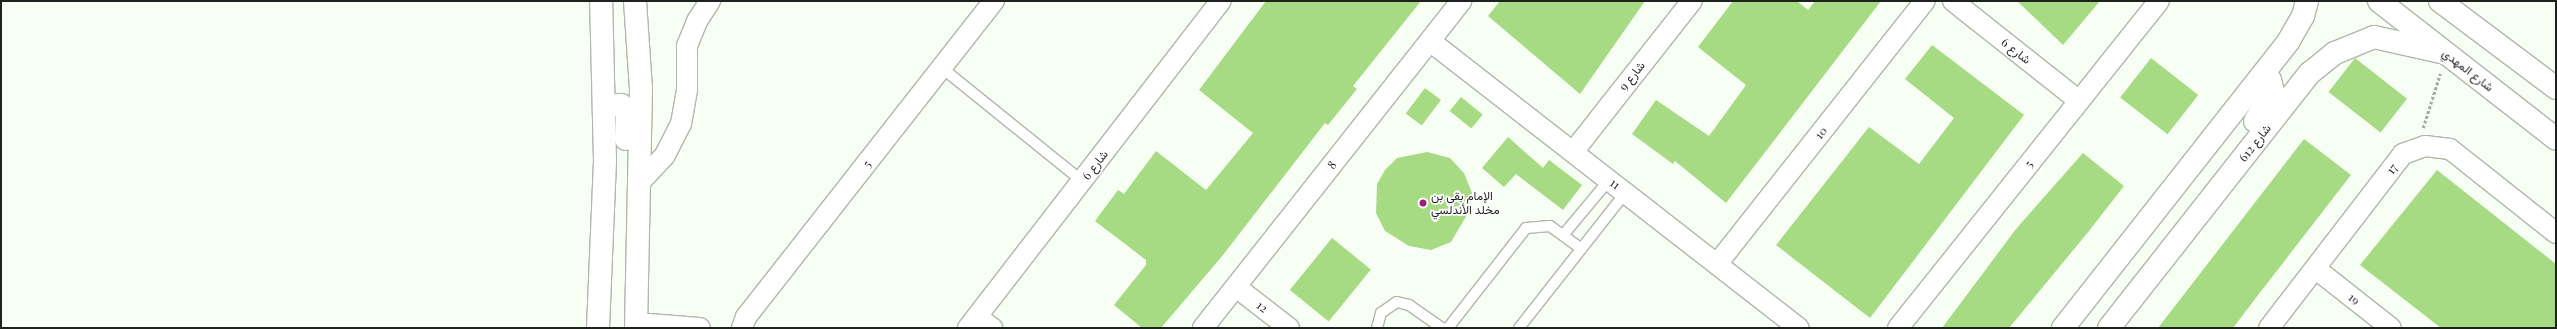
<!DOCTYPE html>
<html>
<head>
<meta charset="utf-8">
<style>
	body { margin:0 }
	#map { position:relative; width:2557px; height:329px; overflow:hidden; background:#f7fef3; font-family:"Playfair Display",Vazirmatn,serif }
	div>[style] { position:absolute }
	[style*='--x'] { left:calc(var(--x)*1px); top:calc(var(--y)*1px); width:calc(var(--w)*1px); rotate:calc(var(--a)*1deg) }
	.building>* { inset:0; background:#a6db83; transform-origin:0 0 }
	.path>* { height:2.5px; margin-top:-1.25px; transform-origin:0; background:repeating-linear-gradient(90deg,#a5aba3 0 3px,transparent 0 5px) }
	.roads { filter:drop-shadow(1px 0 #b1b7ad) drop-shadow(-1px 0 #b1b7ad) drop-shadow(0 1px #b1b7ad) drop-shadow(0 -1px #b1b7ad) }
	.service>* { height:10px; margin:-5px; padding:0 5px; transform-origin:5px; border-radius:5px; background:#fff }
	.minor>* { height:20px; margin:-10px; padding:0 10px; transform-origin:10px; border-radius:10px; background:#fff }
	.tertiary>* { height:22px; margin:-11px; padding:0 11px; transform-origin:11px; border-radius:11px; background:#fff }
	.secondary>* { height:22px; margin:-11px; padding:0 11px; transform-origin:11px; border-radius:11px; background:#fff }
	.dots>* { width:11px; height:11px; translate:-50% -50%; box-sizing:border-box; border:2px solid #fff; border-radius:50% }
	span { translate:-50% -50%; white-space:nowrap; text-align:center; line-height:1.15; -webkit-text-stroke:3.5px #fff; paint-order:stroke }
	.street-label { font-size:12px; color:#1e211d }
	.poi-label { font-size:12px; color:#1e211d }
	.left { translate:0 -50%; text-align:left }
	.frame { position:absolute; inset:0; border:2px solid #1e211d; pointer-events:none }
</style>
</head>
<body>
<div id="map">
	<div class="building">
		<div style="clip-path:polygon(1266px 1px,1421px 1px,1353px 86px,1357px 89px,1328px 125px,1325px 123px,1223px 255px,1161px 328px,1142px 328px,1114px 305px,1146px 265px,1146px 260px,1095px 221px,1118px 190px,1124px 194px,1156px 151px,1206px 190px,1253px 133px,1199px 90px)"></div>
		<div style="clip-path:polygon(1500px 1px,1645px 1px,1580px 94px,1488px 16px)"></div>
		<div style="clip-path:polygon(1733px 1px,1797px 1px,1808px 10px,1815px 1px,1881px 1px,1726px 203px,1675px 161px,1673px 164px,1632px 134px,1656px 100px,1709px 136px,1746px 85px,1698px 47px)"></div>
		<div style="clip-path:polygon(2017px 1px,2100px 1px,2063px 45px)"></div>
		<div style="clip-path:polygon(1932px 45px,2024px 115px,1870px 318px,1776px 245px,1869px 127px,1919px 164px,1954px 118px,1905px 79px)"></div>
		<div style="left:2151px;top:58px;width:60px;height:50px;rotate:38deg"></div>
		<div style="left:2355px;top:58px;width:66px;height:43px;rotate:38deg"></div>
		<div style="left:1425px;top:88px;width:20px;height:32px;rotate:37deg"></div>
		<div style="left:1461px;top:97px;width:28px;height:18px;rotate:39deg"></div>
		<div style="clip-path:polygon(1508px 137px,1543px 168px,1549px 160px,1582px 185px,1563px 210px,1516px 174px,1504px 187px,1482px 168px)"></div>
		<div style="clip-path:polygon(2304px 139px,2351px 175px,2255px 299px,2233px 328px,2158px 328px)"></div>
		<div style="clip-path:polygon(1427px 152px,1450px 158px,1464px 173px,1472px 193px,1468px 213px,1451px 242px,1431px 250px,1409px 246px,1385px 231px,1376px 213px,1377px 184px,1385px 170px,1397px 158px)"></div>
		<div style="clip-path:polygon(2083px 153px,2124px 186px,2089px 231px,2009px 328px,1942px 328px,2016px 229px)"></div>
		<div style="clip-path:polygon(2437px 170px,2556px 264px,2556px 328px,2441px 328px,2360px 265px)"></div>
		<div style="left:1332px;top:238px;width:50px;height:67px;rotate:39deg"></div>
	</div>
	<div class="path">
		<div style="--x:2423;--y:128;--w:57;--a:-72.5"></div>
	</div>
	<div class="roads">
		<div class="service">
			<div style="--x:942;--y:68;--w:180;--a:38.9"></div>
			<div style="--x:1564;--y:234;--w:70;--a:-50.2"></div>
			<div style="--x:1377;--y:328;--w:16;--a:-75"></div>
			<div style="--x:1381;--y:313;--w:19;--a:-35"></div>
			<div style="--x:1397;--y:302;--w:12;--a:14"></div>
			<div style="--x:1409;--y:305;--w:40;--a:34.9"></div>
			<div style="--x:1448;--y:328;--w:127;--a:-52"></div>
			<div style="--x:1526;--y:228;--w:24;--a:-5"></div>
			<div style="--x:1550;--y:226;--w:37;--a:36"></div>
			<div style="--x:1519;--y:328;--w:173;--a:-51.8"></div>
		</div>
		<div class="minor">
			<div style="--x:1953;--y:1;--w:161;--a:38.4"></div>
			<div style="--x:1430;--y:41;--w:467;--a:37.9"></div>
			<div style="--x:1573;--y:152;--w:192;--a:-51.8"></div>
			<div style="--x:641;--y:181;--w:35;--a:-47"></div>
			<div style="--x:665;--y:155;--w:35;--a:-63"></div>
			<div style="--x:681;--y:124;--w:36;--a:-80"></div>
			<div style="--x:687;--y:89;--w:43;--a:-90"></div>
			<div style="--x:687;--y:46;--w:27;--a:-68"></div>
			<div style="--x:697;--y:21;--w:24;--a:-57"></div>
			<div style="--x:1717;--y:264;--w:335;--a:-51.7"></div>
			<div style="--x:2316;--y:269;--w:95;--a:38.2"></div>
			<div style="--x:1236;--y:287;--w:67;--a:37.7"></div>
			<div style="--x:977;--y:317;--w:19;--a:36"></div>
			<div style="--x:636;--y:323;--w:64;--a:4.5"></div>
			<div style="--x:742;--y:328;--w:12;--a:-70"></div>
			<div style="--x:746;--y:317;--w:402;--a:-51.9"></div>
			<div style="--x:968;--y:328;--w:413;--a:-52.3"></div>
			<div style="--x:1203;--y:328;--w:417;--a:-51.7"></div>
			<div style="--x:1898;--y:328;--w:418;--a:-51.4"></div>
			<div style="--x:2269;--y:328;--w:220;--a:-52.4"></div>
			<div style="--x:2403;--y:154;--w:23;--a:-20"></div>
			<div style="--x:2425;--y:146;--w:25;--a:7"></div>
			<div style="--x:2450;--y:149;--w:135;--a:38.4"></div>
		</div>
		<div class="tertiary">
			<div style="--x:635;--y:1;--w:87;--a:86.1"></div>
			<div style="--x:641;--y:88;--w:240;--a:91.2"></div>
			<div style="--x:605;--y:106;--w:16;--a:-4"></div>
			<div style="--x:621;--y:105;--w:8;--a:45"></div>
			<div style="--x:627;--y:111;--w:28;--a:92"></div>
			<div style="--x:2255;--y:121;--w:34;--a:-58"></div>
			<div style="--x:2273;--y:92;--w:12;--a:-104"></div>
			<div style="--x:2270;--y:80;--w:9;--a:-139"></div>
			<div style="--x:598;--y:328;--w:168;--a:-87.6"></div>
			<div style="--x:605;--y:160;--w:159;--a:-91.4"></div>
			<div style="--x:2063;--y:328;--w:364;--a:-51.8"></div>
			<div style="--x:2288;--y:42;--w:30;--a:-60"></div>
			<div style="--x:2303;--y:16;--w:16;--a:-75"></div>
			<div style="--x:2109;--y:328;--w:325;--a:-51.8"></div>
			<div style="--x:2310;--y:73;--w:32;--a:-39"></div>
			<div style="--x:2335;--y:53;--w:42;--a:-22.3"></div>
			<div style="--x:2374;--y:37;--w:73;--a:12.7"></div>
		</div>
		<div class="secondary">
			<div style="--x:2379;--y:1;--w:224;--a:37.9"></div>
			<div style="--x:2440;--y:1;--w:145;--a:36.9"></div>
		</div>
	</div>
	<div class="dots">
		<div style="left:1423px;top:203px;background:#9c2076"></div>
	</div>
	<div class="street-label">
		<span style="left:2016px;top:51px;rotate:38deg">شارع 6</span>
		<span style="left:2468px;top:70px;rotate:38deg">شارع المهدي</span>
		<span style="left:1632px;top:76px;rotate:-52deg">شارع 9</span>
		<span style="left:1821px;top:133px;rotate:-52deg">10</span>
		<span style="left:2255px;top:143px;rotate:-52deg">شارع 612</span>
		<span style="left:867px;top:164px;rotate:-52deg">5</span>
		<span style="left:2029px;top:164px;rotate:-51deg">5</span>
		<span style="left:1095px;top:165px;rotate:-52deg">شارع 6</span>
		<span style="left:1332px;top:165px;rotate:-52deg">8</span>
		<span style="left:2392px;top:169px;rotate:-53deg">17</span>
		<span style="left:1615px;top:184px;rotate:37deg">11</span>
		<span style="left:2354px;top:299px;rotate:38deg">19</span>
		<span style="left:1262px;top:307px;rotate:38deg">12</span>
	</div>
	<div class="poi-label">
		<span class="left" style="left:1431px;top:203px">الإمام بقي بن<br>مخلد الأندلسي</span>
	</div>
	<div class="frame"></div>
</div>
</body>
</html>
